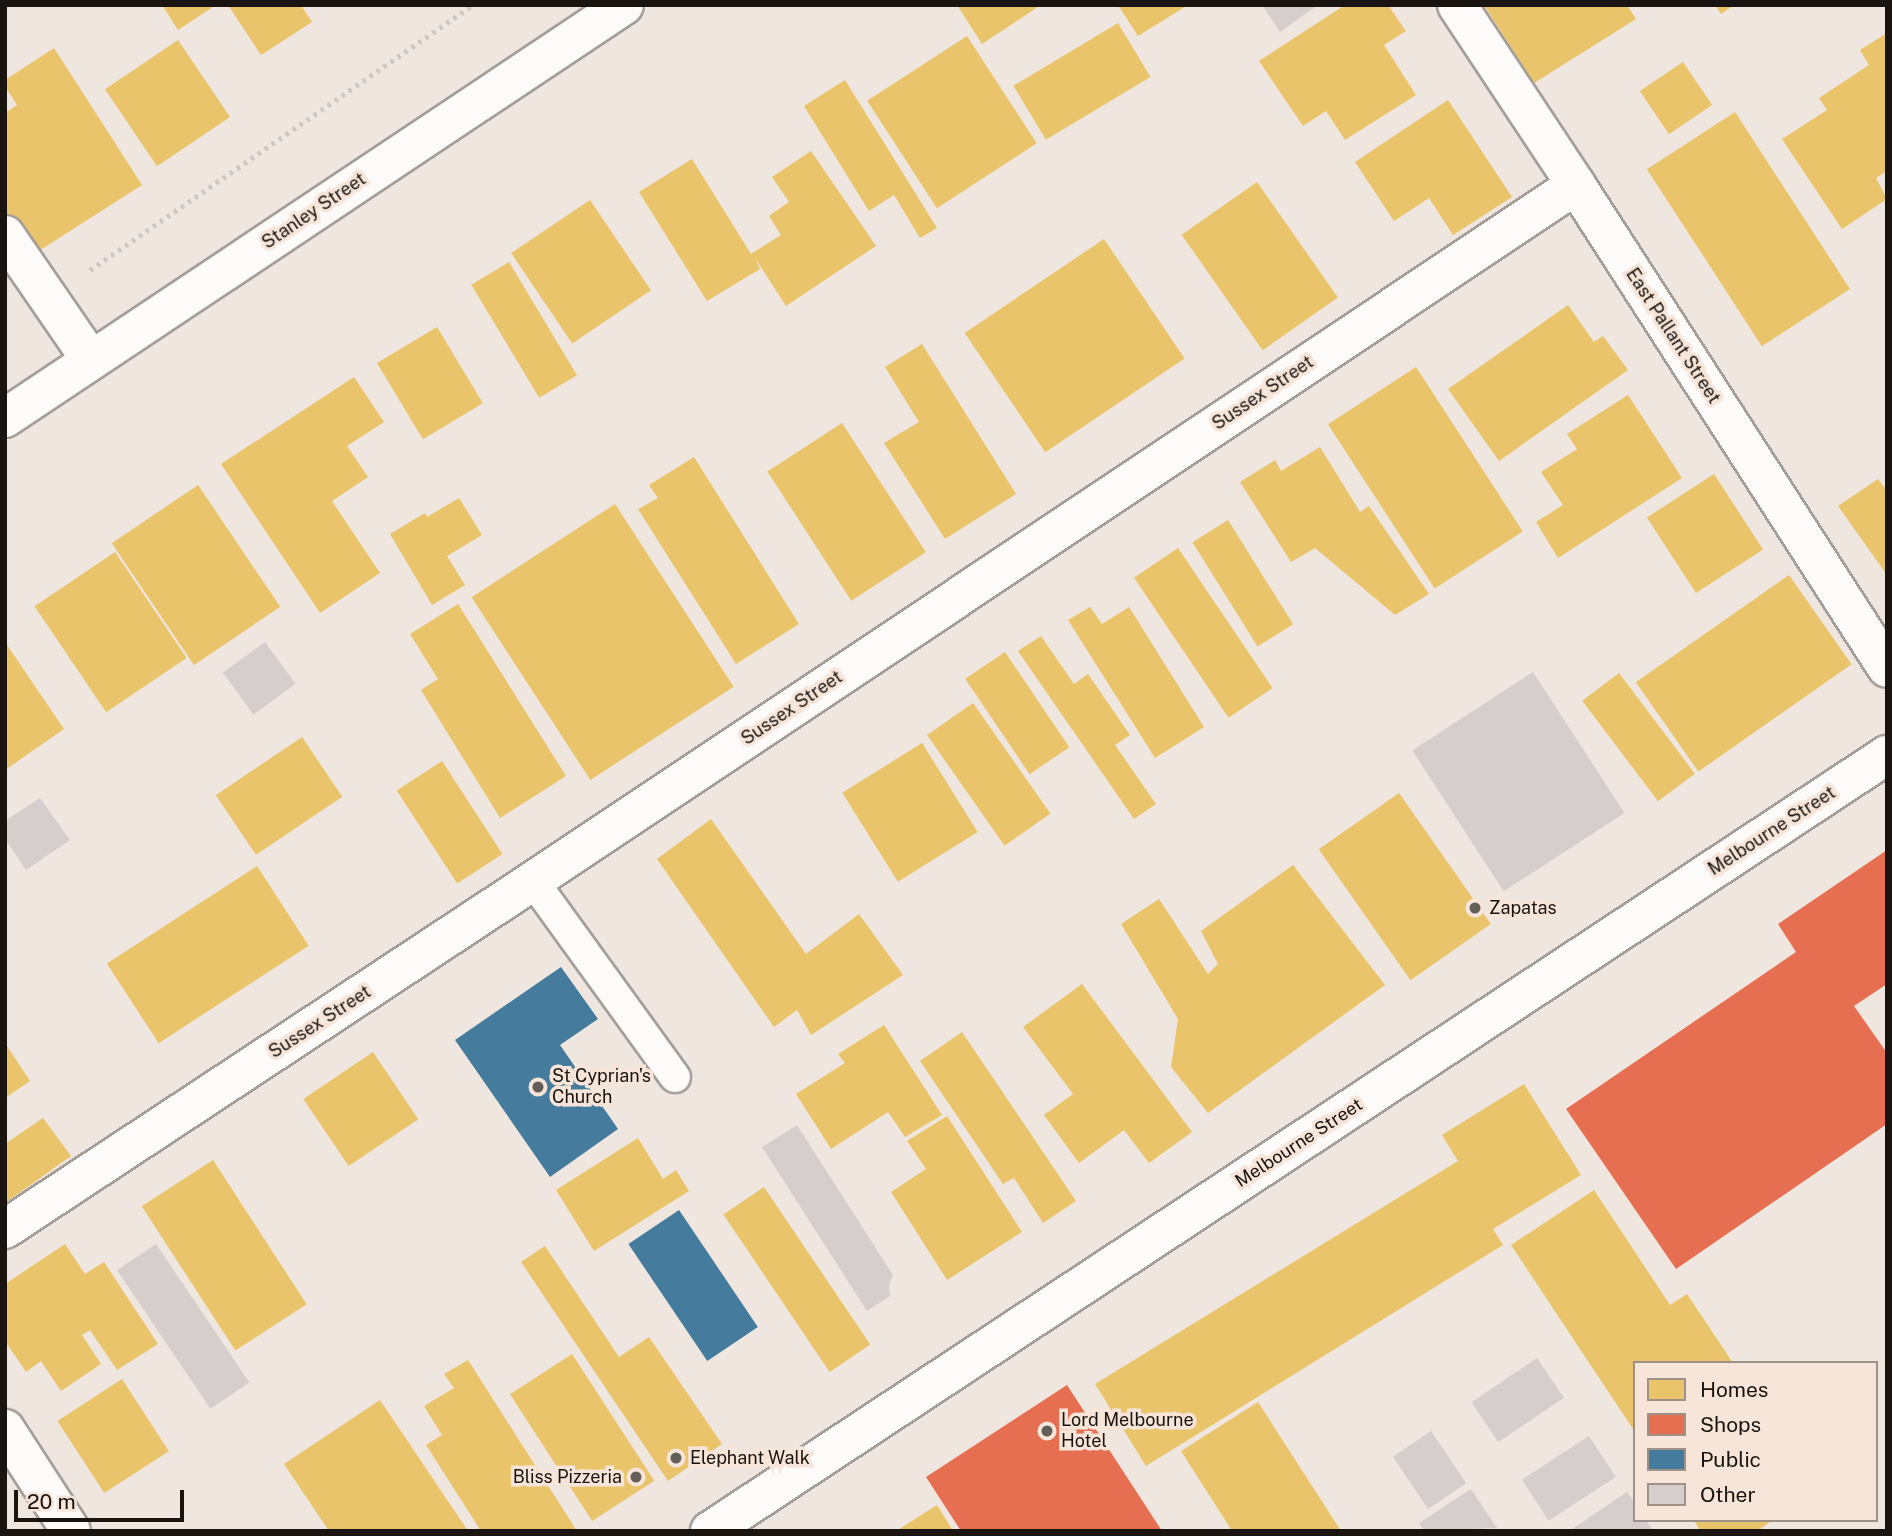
<!DOCTYPE html>
<html>
<head>
<meta charset="utf-8">
<style>
	body { margin:0 }
	#map { position:relative; width:1892px; height:1536px; overflow:hidden; background:#efe6df; font-family:"Public Sans",sans-serif }
	div>[style] { position:absolute }
	[style*='--x'] { left:calc(var(--x)*1px); top:calc(var(--y)*1px); width:calc(var(--w)*1px); rotate:calc(var(--a)*1deg) }
	.homes>* { inset:0; background:#e9c46a; transform-origin:0 0 }
	.shops>* { inset:0; background:#e76f51 }
	.public>* { inset:0; background:#457b9d; transform-origin:0 0 }
	.building>* { inset:0; background:#d5cecd; transform-origin:0 0 }
	.path>* { height:4.5px; margin-top:-2.25px; transform-origin:0; background:repeating-linear-gradient(90deg,#ccc8c6 0 3.5px,transparent 0 8.5px) }
	.roads { filter:drop-shadow(2px 0 #a69e99) drop-shadow(-2px 0 #a69e99) drop-shadow(0 2px #a69e99) drop-shadow(0 -2px #a69e99) }
	.lane>* { height:30px; margin:-15px; padding:0 15px; transform-origin:15px; border-radius:15px; background:#fdfbfa }
	.street>* { height:38px; margin:-19px; padding:0 19px; transform-origin:19px; border-radius:19px; background:#fdfbfa }
	.secondary>* { height:38px; margin:-19px; padding:0 19px; transform-origin:19px; border-radius:19px; background:#fdfbfa }
	.dots>* { width:19px; height:19px; translate:-50% -50%; box-sizing:border-box; border:4px solid #f6e5d8; border-radius:50% }
	span { translate:-50% -50%; white-space:nowrap; text-align:center; line-height:1.15; -webkit-text-stroke:7px #f6e5d8; paint-order:stroke }
	.street-label { font-size:18px; color:#19140f }
	.poi-label { font-size:18px; color:#19140f }
	.left { translate:0 -50%; text-align:left }
	.right { translate:-100% -50%; text-align:right }
	.frame { position:absolute; inset:0; border:7px solid #19140f; pointer-events:none }
	.legend { position:absolute; left:1633px; top:1361px; width:245px; height:161px; box-sizing:border-box; background:#f6e5d8; border:2px solid #9e9188; margin:0; padding:9px 12px; list-style:none; font-size:21px; color:#19140f }
	.legend li { display:flex; align-items:center; gap:14px; height:35px }
	.legend b { width:35px; border:2px solid #9e9188 }
	.scale { position:absolute; left:14px; top:1490px; width:170px; height:32px; box-sizing:border-box; border:4px solid #19140f; border-top:0; padding-left:9px; font-size:21px; line-height:24px; white-space:nowrap; color:#19140f; -webkit-text-stroke:5px #f6e5d8; paint-order:stroke }
</style>
</head>
<body>
<div id="map">
	<div class="homes">
		<div style="clip-path:polygon(162px 5px,216px 5px,178px 30px)"></div>
		<div style="clip-path:polygon(228px 5px,301px 5px,312px 22px,261px 55px)"></div>
		<div style="clip-path:polygon(957px 5px,1041px 5px,982px 44px)"></div>
		<div style="clip-path:polygon(1118px 5px,1188px 5px,1138px 36px)"></div>
		<div style="clip-path:polygon(1345px 5px,1388px 5px,1406px 31px,1384px 45px,1416px 95px,1345px 140px,1326px 111px,1303px 126px,1259px 61px)"></div>
		<div style="clip-path:polygon(1484px 5px,1627px 5px,1636px 19px,1534px 83px)"></div>
		<div style="clip-path:polygon(1715px 5px,1734px 5px,1721px 14px)"></div>
		<div style="left:1118px;top:23px;width:63px;height:122px;rotate:59deg"></div>
		<div style="clip-path:polygon(1887px 33px,1887px 171px,1876px 178px,1887px 199px,1842px 229px,1782px 139px,1827px 110px,1819px 98px,1869px 65px,1860px 50px)"></div>
		<div style="left:967px;top:36px;width:128px;height:119px;rotate:57deg"></div>
		<div style="left:178px;top:40px;width:93px;height:88px;rotate:56deg"></div>
		<div style="clip-path:polygon(54px 48px,142px 185px,31px 256px,5px 215px,5px 113px,17px 105px,5px 86px,5px 80px)"></div>
		<div style="left:1683px;top:62px;width:52px;height:52px;rotate:56deg"></div>
		<div style="clip-path:polygon(845px 80px,937px 228px,920px 238px,894px 195px,869px 211px,804px 106px)"></div>
		<div style="clip-path:polygon(1448px 100px,1512px 197px,1453px 235px,1429px 198px,1394px 221px,1355px 162px)"></div>
		<div style="left:1735px;top:112px;width:211px;height:105px;rotate:57deg"></div>
		<div style="clip-path:polygon(811px 151px,876px 246px,786px 306px,755px 258px,760px 269px,707px 301px,639px 192px,692px 159px,751px 254px,781px 235px,769px 216px,789px 202px,772px 177px)"></div>
		<div style="left:1257px;top:182px;width:141px;height:92px;rotate:55deg"></div>
		<div style="left:590px;top:200px;width:109px;height:95px;rotate:56deg"></div>
		<div style="left:1104px;top:239px;width:144px;height:168px;rotate:56deg"></div>
		<div style="left:509px;top:262px;width:132px;height:44px;rotate:59deg"></div>
		<div style="clip-path:polygon(1568px 305px,1594px 342px,1603px 336px,1628px 370px,1499px 461px,1448px 389px)"></div>
		<div style="left:437px;top:327px;width:89px;height:70px;rotate:59deg"></div>
		<div style="clip-path:polygon(922px 344px,1016px 494px,945px 539px,884px 443px,919px 422px,885px 367px)"></div>
		<div style="left:1416px;top:367px;width:196px;height:105px;rotate:57deg"></div>
		<div style="clip-path:polygon(354px 377px,384px 422px,347px 446px,368px 477px,332px 501px,380px 573px,320px 613px,221px 464px)"></div>
		<div style="clip-path:polygon(1628px 395px,1682px 478px,1558px 558px,1536px 522px,1563px 505px,1541px 472px,1577px 449px,1567px 434px)"></div>
		<div style="left:842px;top:423px;width:154px;height:89px;rotate:57deg"></div>
		<div style="clip-path:polygon(1320px 447px,1360px 512px,1369px 506px,1429px 594px,1395px 615px,1315px 548px,1291px 562px,1240px 482px,1275px 460px,1281px 471px)"></div>
		<div style="clip-path:polygon(694px 457px,799px 624px,736px 664px,638px 509px,658px 498px,649px 485px)"></div>
		<div style="left:1714px;top:474px;width:90px;height:80px;rotate:57deg"></div>
		<div style="clip-path:polygon(1878px 479px,1887px 491px,1887px 575px,1838px 506px)"></div>
		<div style="left:198px;top:485px;width:147px;height:104px;rotate:56deg"></div>
		<div style="clip-path:polygon(459px 498px,482px 535px,447px 556px,465px 585px,432px 605px,390px 534px,425px 513px,427px 517px)"></div>
		<div style="left:615px;top:504px;width:218px;height:171px;rotate:57deg"></div>
		<div style="left:1228px;top:520px;width:123px;height:42px;rotate:58deg"></div>
		<div style="left:1178px;top:548px;width:169px;height:53px;rotate:56deg"></div>
		<div style="left:115px;top:552px;width:128px;height:97px;rotate:56deg"></div>
		<div style="left:1789px;top:575px;width:109px;height:187px;rotate:55deg"></div>
		<div style="clip-path:polygon(458px 604px,566px 776px,500px 818px,421px 690px,438px 679px,410px 634px)"></div>
		<div style="clip-path:polygon(1090px 607px,1102px 624px,1129px 607px,1204px 727px,1155px 758px,1068px 620px)"></div>
		<div style="clip-path:polygon(1041px 636px,1074px 684px,1088px 674px,1130px 735px,1115px 745px,1156px 804px,1134px 819px,1018px 651px)"></div>
		<div style="clip-path:polygon(5px 642px,64px 729px,5px 770px)"></div>
		<div style="left:1005px;top:652px;width:115px;height:48px;rotate:56deg"></div>
		<div style="left:1619px;top:673px;width:126px;height:46px;rotate:53deg"></div>
		<div style="left:973px;top:703px;width:135px;height:56px;rotate:55deg"></div>
		<div style="left:302px;top:737px;width:72px;height:104px;rotate:56deg"></div>
		<div style="left:922px;top:743px;width:105px;height:94px;rotate:58deg"></div>
		<div style="left:442px;top:761px;width:111px;height:54px;rotate:57deg"></div>
		<div style="left:1399px;top:793px;width:160px;height:98px;rotate:55deg"></div>
		<div style="clip-path:polygon(711px 819px,806px 954px,859px 914px,903px 975px,811px 1035px,797px 1010px,774px 1027px,657px 859px)"></div>
		<div style="clip-path:polygon(1293px 865px,1385px 985px,1208px 1113px,1171px 1067px,1178px 1019px,1121px 924px,1159px 899px,1208px 974px,1218px 964px,1201px 931px)"></div>
		<div style="left:257px;top:866px;width:95px;height:179px;rotate:57deg"></div>
		<div style="clip-path:polygon(1082px 984px,1192px 1132px,1149px 1163px,1124px 1130px,1079px 1163px,1044px 1115px,1073px 1094px,1023px 1027px)"></div>
		<div style="clip-path:polygon(884px 1025px,942px 1115px,905px 1137px,888px 1112px,831px 1149px,796px 1094px,845px 1063px,838px 1054px)"></div>
		<div style="clip-path:polygon(962px 1032px,1076px 1201px,1043px 1223px,1014px 1178px,1003px 1184px,920px 1061px)"></div>
		<div style="clip-path:polygon(5px 1043px,30px 1081px,5px 1098px)"></div>
		<div style="left:373px;top:1052px;width:81px;height:84px;rotate:56deg"></div>
		<div style="clip-path:polygon(1524px 1084px,1581px 1175px,1493px 1229px,1503px 1245px,1146px 1466px,1095px 1384px,1458px 1161px,1442px 1135px)"></div>
		<div style="clip-path:polygon(947px 1116px,1022px 1232px,947px 1280px,891px 1192px,926px 1169px,907px 1141px)"></div>
		<div style="clip-path:polygon(43px 1118px,71px 1156px,5px 1203px,5px 1144px)"></div>
		<div style="clip-path:polygon(638px 1138px,663px 1179px,676px 1170px,689px 1191px,594px 1251px,556px 1190px)"></div>
		<div style="left:213px;top:1160px;width:172px;height:85px;rotate:57deg"></div>
		<div style="left:764px;top:1187px;width:190px;height:49px;rotate:56deg"></div>
		<div style="clip-path:polygon(1594px 1190px,1670px 1305px,1687px 1294px,1733px 1363px,1635px 1363px,1635px 1432px,1511px 1245px)"></div>
		<div style="clip-path:polygon(65px 1244px,85px 1274px,104px 1262px,158px 1344px,117px 1370px,90px 1330px,82px 1335px,101px 1364px,61px 1391px,41px 1361px,26px 1372px,5px 1341px,5px 1284px)"></div>
		<div style="clip-path:polygon(545px 1246px,619px 1357px,649px 1337px,722px 1444px,668px 1481px,521px 1262px)"></div>
		<div style="left:572px;top:1354px;width:151px;height:74px;rotate:57deg"></div>
		<div style="clip-path:polygon(468px 1360px,577px 1531px,481px 1531px,426px 1445px,442px 1435px,424px 1406px,454px 1388px,444px 1374px)"></div>
		<div style="left:122px;top:1379px;width:86px;height:77px;rotate:57deg"></div>
		<div style="clip-path:polygon(380px 1400px,468px 1531px,329px 1531px,284px 1464px)"></div>
		<div style="clip-path:polygon(1258px 1402px,1341px 1531px,1232px 1531px,1181px 1451px)"></div>
		<div style="clip-path:polygon(937px 1505px,953px 1531px,896px 1531px)"></div>
		<div style="clip-path:polygon(1694px 1520px,1773px 1520px,1757px 1531px,1700px 1531px)"></div>
	</div>
	<div class="shops">
		<div style="clip-path:polygon(1887px 850px,1887px 984px,1854px 1006px,1887px 1053px,1887px 1124px,1676px 1269px,1566px 1109px,1796px 952px,1778px 924px)"></div>
		<div style="clip-path:polygon(1067px 1385px,1162px 1531px,961px 1531px,926px 1477px)"></div>
	</div>
	<div class="public">
		<div style="clip-path:polygon(561px 967px,598px 1019px,560px 1045px,618px 1129px,550px 1177px,455px 1040px)"></div>
		<div style="left:679px;top:1210px;width:141px;height:61px;rotate:56deg"></div>
	</div>
	<div class="building">
		<div style="clip-path:polygon(1262px 5px,1318px 5px,1280px 32px)"></div>
		<div style="left:265px;top:642px;width:52px;height:52px;rotate:54deg"></div>
		<div style="left:1533px;top:672px;width:168px;height:144px;rotate:57deg"></div>
		<div style="clip-path:polygon(40px 798px,70px 840px,26px 870px,5px 839px,5px 821px)"></div>
		<div style="clip-path:polygon(797px 1125px,893px 1275px,889px 1285px,890px 1296px,867px 1311px,762px 1147px)"></div>
		<div style="left:156px;top:1244px;width:167px;height:47px;rotate:56deg"></div>
		<div style="left:1537px;top:1358px;width:48px;height:79px;rotate:56deg"></div>
		<div style="left:1431px;top:1431px;width:63px;height:46px;rotate:56deg"></div>
		<div style="left:1589px;top:1436px;width:49px;height:80px;rotate:57deg"></div>
		<div style="clip-path:polygon(1471px 1489px,1497px 1528px,1424px 1531px,1419px 1523px)"></div>
		<div style="clip-path:polygon(1627px 1492px,1635px 1503px,1635px 1520px,1646px 1520px,1653px 1531px,1569px 1531px)"></div>
	</div>
	<div class="path">
		<div style="--x:90;--y:270;--w:466;--a:-34.7"></div>
	</div>
	<div class="roads">
		<div class="lane">
			<div style="--x:533;--y:881;--w:242;--a:54.1"></div>
		</div>
		<div class="street">
			<div style="--x:1457;--y:5;--w:216;--a:56.5"></div>
			<div style="--x:1576;--y:185;--w:574;--a:57.22"></div>
			<div style="--x:5;--y:235;--w:152;--a:55.5"></div>
			<div style="--x:5;--y:418;--w:744;--a:-33.71"></div>
			<div style="--x:5;--y:1229;--w:632;--a:-33.39"></div>
			<div style="--x:533;--y:881;--w:1254;--a:-33.72"></div>
			<div style="--x:5;--y:1429;--w:121;--a:57.1"></div>
		</div>
		<div class="secondary">
			<div style="--x:710;--y:1531;--w:1410;--a:-33.4"></div>
		</div>
	</div>
	<div class="dots">
		<div style="left:1475px;top:908px;background:#645e58"></div>
		<div style="left:538px;top:1087px;background:#645e58"></div>
		<div style="left:1047px;top:1431px;background:#645e58"></div>
		<div style="left:676px;top:1458px;background:#645e58"></div>
		<div style="left:636px;top:1477px;background:#645e58"></div>
	</div>
	<div class="street-label">
		<span style="left:314px;top:211px;rotate:-34deg">Stanley Street</span>
		<span style="left:1673px;top:336px;rotate:57deg">East Pallant Street</span>
		<span style="left:1263px;top:393px;rotate:-34deg">Sussex Street</span>
		<span style="left:792px;top:708px;rotate:-34deg">Sussex Street</span>
		<span style="left:1772px;top:831px;rotate:-33deg">Melbourne Street</span>
		<span style="left:320px;top:1022px;rotate:-33deg">Sussex Street</span>
		<span style="left:1299px;top:1143px;rotate:-33deg">Melbourne Street</span>
	</div>
	<div class="poi-label">
		<span class="left" style="left:1489px;top:908px">Zapatas</span>
		<span class="left" style="left:552px;top:1087px">St Cyprian's<br>Church</span>
		<span class="left" style="left:1061px;top:1431px">Lord Melbourne<br>Hotel</span>
		<span class="left" style="left:690px;top:1458px">Elephant Walk</span>
		<span class="right" style="left:622px;top:1477px">Bliss Pizzeria</span>
	</div>
	<div class="frame"></div>
	<ul class="legend">
	<li><b style="height:19px;background:#e9c46a"></b>Homes</li>
	<li><b style="height:19px;background:#e76f51"></b>Shops</li>
	<li><b style="height:19px;background:#457b9d"></b>Public</li>
	<li><b style="height:19px;background:#d5cecd"></b>Other</li>
	</ul>
	<div class="scale">20 m</div>
</div>
</body>
</html>
